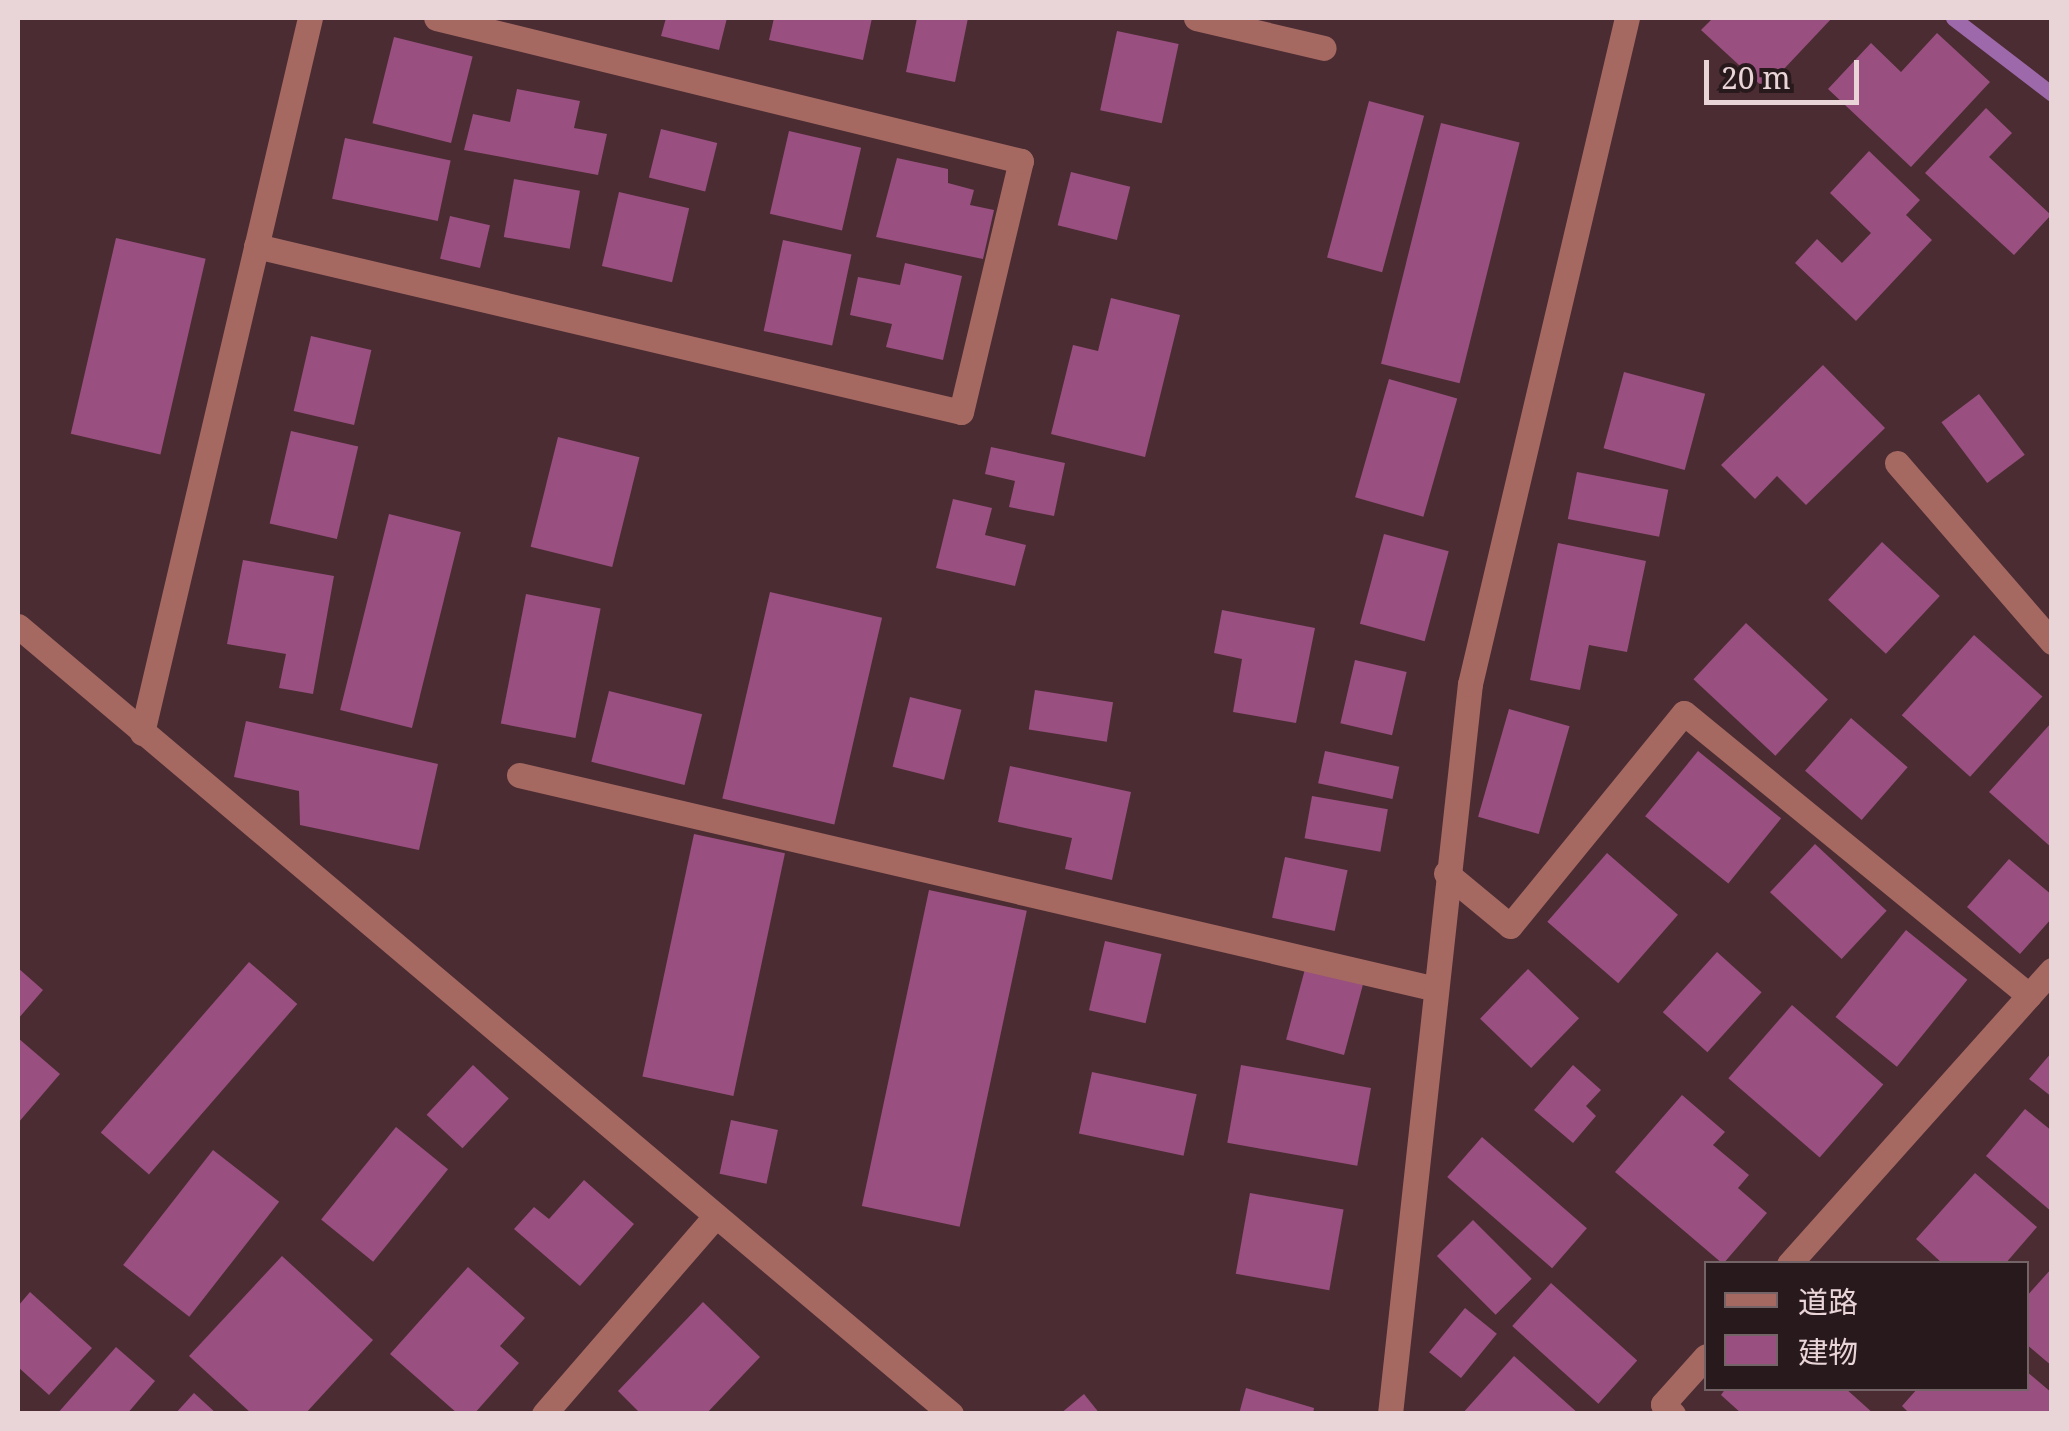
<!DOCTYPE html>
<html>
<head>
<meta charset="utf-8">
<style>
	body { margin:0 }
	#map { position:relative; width:2069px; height:1431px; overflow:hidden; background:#4b2c33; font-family:"Noto Serif","Noto Sans JP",serif }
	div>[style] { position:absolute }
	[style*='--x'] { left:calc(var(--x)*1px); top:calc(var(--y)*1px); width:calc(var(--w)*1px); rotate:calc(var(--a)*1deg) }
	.stream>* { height:15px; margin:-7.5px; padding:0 7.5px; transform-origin:7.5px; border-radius:7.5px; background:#9e69ab }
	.building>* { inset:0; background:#994f7f; transform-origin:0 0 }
	.minor>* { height:25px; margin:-12.5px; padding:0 12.5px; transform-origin:12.5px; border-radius:12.5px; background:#a56962 }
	span { translate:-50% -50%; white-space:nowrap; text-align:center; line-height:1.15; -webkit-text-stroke:9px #28191c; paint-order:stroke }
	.frame { position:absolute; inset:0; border:20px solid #e9d4d8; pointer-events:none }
	.legend { position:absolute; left:1704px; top:1261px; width:325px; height:130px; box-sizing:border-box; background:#28191c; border:2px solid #756467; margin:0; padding:12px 18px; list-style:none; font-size:30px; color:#e9d4d8 }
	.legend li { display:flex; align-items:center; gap:20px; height:50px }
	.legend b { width:50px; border:2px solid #756467 }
	.scale { position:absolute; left:1704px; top:60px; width:155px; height:45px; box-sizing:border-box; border:5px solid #e9d4d8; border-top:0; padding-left:12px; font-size:30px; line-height:35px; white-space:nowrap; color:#e9d4d8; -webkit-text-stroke:8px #28191c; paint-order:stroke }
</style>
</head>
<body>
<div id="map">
	<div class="stream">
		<div style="--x:1953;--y:18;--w:125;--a:37.5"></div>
	</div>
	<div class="building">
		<div style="clip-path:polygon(666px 18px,727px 18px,719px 50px,661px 36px)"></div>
		<div style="clip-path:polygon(774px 18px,872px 18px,863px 60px,769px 40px)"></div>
		<div style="clip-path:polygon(917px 18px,968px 18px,955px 82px,906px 72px)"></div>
		<div style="clip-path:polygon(1713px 18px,1832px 18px,1765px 89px,1701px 30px)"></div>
		<div style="left:1117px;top:31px;width:63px;height:81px;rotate:12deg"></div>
		<div style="clip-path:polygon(1937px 33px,1990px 82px,1911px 167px,1828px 89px,1871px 43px,1901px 72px)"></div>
		<div style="left:394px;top:37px;width:81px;height:89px;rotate:14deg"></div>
		<div style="clip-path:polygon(517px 89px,580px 101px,574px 128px,607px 134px,598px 175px,464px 150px,473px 114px,510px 122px)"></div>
		<div style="left:1369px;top:101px;width:57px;height:162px;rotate:15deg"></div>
		<div style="clip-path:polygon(1986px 108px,2012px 133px,1989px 157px,2051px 215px,2014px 255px,1925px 173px)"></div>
		<div style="left:1441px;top:123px;width:81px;height:248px;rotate:14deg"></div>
		<div style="left:661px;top:129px;width:58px;height:50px;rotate:14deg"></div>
		<div style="left:789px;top:131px;width:74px;height:85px;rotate:13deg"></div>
		<div style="left:345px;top:138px;width:108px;height:62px;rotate:12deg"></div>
		<div style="clip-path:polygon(1869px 151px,1920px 200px,1906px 215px,1932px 240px,1856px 321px,1795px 263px,1817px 239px,1842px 263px,1871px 233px,1830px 193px)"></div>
		<div style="clip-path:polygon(897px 158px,948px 169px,948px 183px,974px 190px,970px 205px,994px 210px,983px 259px,876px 237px)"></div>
		<div style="left:1071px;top:172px;width:61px;height:55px;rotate:14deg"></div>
		<div style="left:514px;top:179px;width:67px;height:59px;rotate:10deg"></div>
		<div style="left:619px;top:192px;width:72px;height:76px;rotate:13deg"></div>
		<div style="left:450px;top:216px;width:41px;height:44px;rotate:13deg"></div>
		<div style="left:116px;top:238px;width:92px;height:201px;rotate:13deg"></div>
		<div style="left:783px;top:240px;width:70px;height:93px;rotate:12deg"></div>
		<div style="clip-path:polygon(905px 263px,962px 276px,943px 360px,886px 347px,892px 324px,850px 315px,858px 277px,900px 285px)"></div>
		<div style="clip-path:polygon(1111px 298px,1180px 315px,1145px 457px,1051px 434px,1073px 345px,1098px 351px)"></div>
		<div style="left:311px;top:336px;width:62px;height:77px;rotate:13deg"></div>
		<div style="clip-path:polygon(1823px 365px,1885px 428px,1806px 505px,1777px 476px,1755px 499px,1721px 465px)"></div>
		<div style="left:1624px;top:372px;width:84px;height:79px;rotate:15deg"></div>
		<div style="left:1389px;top:379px;width:71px;height:123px;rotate:16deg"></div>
		<div style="left:1979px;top:394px;width:76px;height:47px;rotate:53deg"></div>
		<div style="left:291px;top:431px;width:69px;height:95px;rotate:13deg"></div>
		<div style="left:558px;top:437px;width:84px;height:113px;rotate:14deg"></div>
		<div style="clip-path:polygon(991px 447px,1065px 463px,1054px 516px,1009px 507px,1015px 481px,985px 474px)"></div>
		<div style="left:1577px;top:472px;width:93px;height:48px;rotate:11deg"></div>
		<div style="clip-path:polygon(953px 499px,992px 508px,985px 535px,1026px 545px,1015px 586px,936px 568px)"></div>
		<div style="left:389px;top:514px;width:74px;height:202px;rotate:14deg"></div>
		<div style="left:1384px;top:534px;width:67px;height:93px;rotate:15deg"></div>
		<div style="left:1882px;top:542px;width:79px;height:79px;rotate:43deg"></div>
		<div style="clip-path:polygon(1558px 543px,1646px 561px,1627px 652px,1589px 645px,1580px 690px,1530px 680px)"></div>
		<div style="clip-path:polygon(243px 560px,334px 576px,313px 694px,279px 688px,286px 654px,227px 644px)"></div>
		<div style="left:770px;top:592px;width:115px;height:212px;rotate:13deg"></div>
		<div style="left:526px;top:594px;width:76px;height:132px;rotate:11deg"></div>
		<div style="clip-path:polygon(1222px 610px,1315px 628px,1296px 723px,1233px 712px,1242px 659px,1214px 653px)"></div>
		<div style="left:1746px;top:623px;width:112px;height:77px;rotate:43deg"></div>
		<div style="left:1974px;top:635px;width:92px;height:108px;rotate:42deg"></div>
		<div style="left:1355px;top:660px;width:53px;height:65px;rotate:13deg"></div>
		<div style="left:1035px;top:690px;width:79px;height:40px;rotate:9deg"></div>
		<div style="left:609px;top:691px;width:96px;height:73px;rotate:14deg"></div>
		<div style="left:910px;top:697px;width:53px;height:72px;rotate:14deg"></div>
		<div style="left:1509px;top:709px;width:63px;height:112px;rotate:16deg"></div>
		<div style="left:1851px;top:718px;width:75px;height:70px;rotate:41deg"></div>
		<div style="clip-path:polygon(246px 721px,438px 764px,419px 850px,300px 825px,299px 791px,234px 777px)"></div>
		<div style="clip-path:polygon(2052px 722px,2052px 848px,1989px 792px)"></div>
		<div style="left:1325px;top:751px;width:76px;height:33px;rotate:12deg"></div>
		<div style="left:1698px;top:751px;width:107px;height:84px;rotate:39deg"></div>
		<div style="clip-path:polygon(1010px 766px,1131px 792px,1112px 880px,1065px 869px,1072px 838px,998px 822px)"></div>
		<div style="left:1312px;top:796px;width:77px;height:43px;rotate:10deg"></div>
		<div style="left:694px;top:834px;width:93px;height:248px;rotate:12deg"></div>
		<div style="left:1815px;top:844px;width:98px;height:66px;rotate:43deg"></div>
		<div style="left:1607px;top:853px;width:94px;height:91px;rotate:41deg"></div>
		<div style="left:1285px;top:857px;width:64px;height:62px;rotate:12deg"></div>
		<div style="clip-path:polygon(2009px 859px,2052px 895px,2052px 918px,2020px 954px,1967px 907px)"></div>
		<div style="left:929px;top:890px;width:100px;height:323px;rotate:12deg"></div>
		<div style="left:1906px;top:930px;width:79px;height:112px;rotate:39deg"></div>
		<div style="left:1105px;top:941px;width:58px;height:71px;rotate:13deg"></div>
		<div style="left:1717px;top:952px;width:60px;height:81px;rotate:42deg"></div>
		<div style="left:249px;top:962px;width:64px;height:226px;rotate:41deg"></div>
		<div style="clip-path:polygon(18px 968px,43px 990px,18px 1019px)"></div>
		<div style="left:1305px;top:969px;width:60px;height:73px;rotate:15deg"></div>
		<div style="left:1528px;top:969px;width:71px;height:69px;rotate:44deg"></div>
		<div style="left:1792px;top:1005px;width:121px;height:97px;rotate:41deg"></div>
		<div style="clip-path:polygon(18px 1038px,60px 1074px,18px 1123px)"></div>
		<div style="clip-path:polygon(2052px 1052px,2052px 1097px,2029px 1079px)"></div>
		<div style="left:473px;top:1065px;width:49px;height:68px;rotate:43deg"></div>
		<div style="left:1241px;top:1065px;width:132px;height:79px;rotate:10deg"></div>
		<div style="clip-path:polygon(1573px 1065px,1601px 1090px,1586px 1106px,1596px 1116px,1573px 1143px,1534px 1110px)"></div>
		<div style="left:1092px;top:1072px;width:107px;height:63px;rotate:12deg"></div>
		<div style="clip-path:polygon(1682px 1095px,1725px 1132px,1713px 1145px,1749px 1175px,1738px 1188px,1767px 1213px,1723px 1264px,1615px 1172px)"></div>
		<div style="clip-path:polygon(2025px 1109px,2052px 1131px,2052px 1212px,1986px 1156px)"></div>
		<div style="left:731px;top:1120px;width:48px;height:55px;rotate:12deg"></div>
		<div style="left:396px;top:1127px;width:67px;height:119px;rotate:39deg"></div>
		<div style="left:1482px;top:1137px;width:139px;height:53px;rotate:41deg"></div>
		<div style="left:213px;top:1150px;width:84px;height:146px;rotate:38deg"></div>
		<div style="clip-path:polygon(1975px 1173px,2037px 1227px,2005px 1264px,1943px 1264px,1916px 1239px)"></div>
		<div style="clip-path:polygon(584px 1180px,634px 1224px,580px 1286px,514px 1229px,534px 1207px,549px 1219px)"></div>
		<div style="left:1250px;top:1193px;width:95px;height:82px;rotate:10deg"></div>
		<div style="left:1473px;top:1220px;width:83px;height:51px;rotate:45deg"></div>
		<div style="clip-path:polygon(282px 1256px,373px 1340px,305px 1414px,252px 1414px,189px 1356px)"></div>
		<div style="clip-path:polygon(468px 1267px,525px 1318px,500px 1346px,519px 1363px,474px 1414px,458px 1414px,390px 1354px)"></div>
		<div style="clip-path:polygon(2052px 1268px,2052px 1366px,2026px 1344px,2026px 1297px)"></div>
		<div style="left:1551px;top:1283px;width:116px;height:58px;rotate:42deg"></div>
		<div style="clip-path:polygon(30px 1292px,92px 1348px,49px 1395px,18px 1367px,18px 1306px)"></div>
		<div style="clip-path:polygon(703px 1302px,760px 1357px,706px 1414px,641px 1414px,618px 1391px)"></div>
		<div style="left:1465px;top:1308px;width:41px;height:57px;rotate:39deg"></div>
		<div style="clip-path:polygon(116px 1347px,155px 1381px,127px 1414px,57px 1414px)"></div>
		<div style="clip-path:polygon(1514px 1356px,1579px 1414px,1462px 1414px)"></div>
		<div style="clip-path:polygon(2026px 1371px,2052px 1393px,2052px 1414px,1910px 1414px,1902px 1406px,1918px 1388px,2026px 1388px)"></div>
		<div style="clip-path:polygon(1246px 1388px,1314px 1408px,1313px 1414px,1239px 1414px)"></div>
		<div style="clip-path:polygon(1726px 1388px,1845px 1388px,1874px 1414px,1742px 1414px,1721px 1395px)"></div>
		<div style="clip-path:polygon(194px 1393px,217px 1414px,175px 1414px)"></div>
		<div style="clip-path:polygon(1084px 1394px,1100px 1414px,1060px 1414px)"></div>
	</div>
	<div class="minor">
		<div style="--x:1196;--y:18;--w:131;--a:13.2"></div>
		<div style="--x:256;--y:246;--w:724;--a:13.25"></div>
		<div style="--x:961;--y:412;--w:258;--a:-76.6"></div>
		<div style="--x:1021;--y:161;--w:602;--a:-166.26"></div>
		<div style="--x:1897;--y:463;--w:237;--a:49.1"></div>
		<div style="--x:18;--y:626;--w:1221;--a:40.18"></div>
		<div style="--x:142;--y:733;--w:734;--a:-76.78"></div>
		<div style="--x:519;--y:775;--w:938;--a:13.13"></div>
		<div style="--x:1446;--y:873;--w:83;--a:39.6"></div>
		<div style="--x:1510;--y:926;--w:275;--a:-50.8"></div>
		<div style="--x:1684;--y:713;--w:446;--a:39.3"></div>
		<div style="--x:1789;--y:1264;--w:394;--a:-48.2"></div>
		<div style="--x:544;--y:1414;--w:259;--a:-49.1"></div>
		<div style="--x:1390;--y:1414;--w:734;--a:-83.75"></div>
		<div style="--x:1470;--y:684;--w:684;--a:-76.74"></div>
		<div style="--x:1673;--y:1414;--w:14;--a:-135"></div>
		<div style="--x:1663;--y:1404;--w:64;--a:-48.1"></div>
	</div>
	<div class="frame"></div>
	<ul class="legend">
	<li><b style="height:12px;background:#a56962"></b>道路</li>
	<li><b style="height:28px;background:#994f7f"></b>建物</li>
	</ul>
	<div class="scale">20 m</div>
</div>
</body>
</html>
